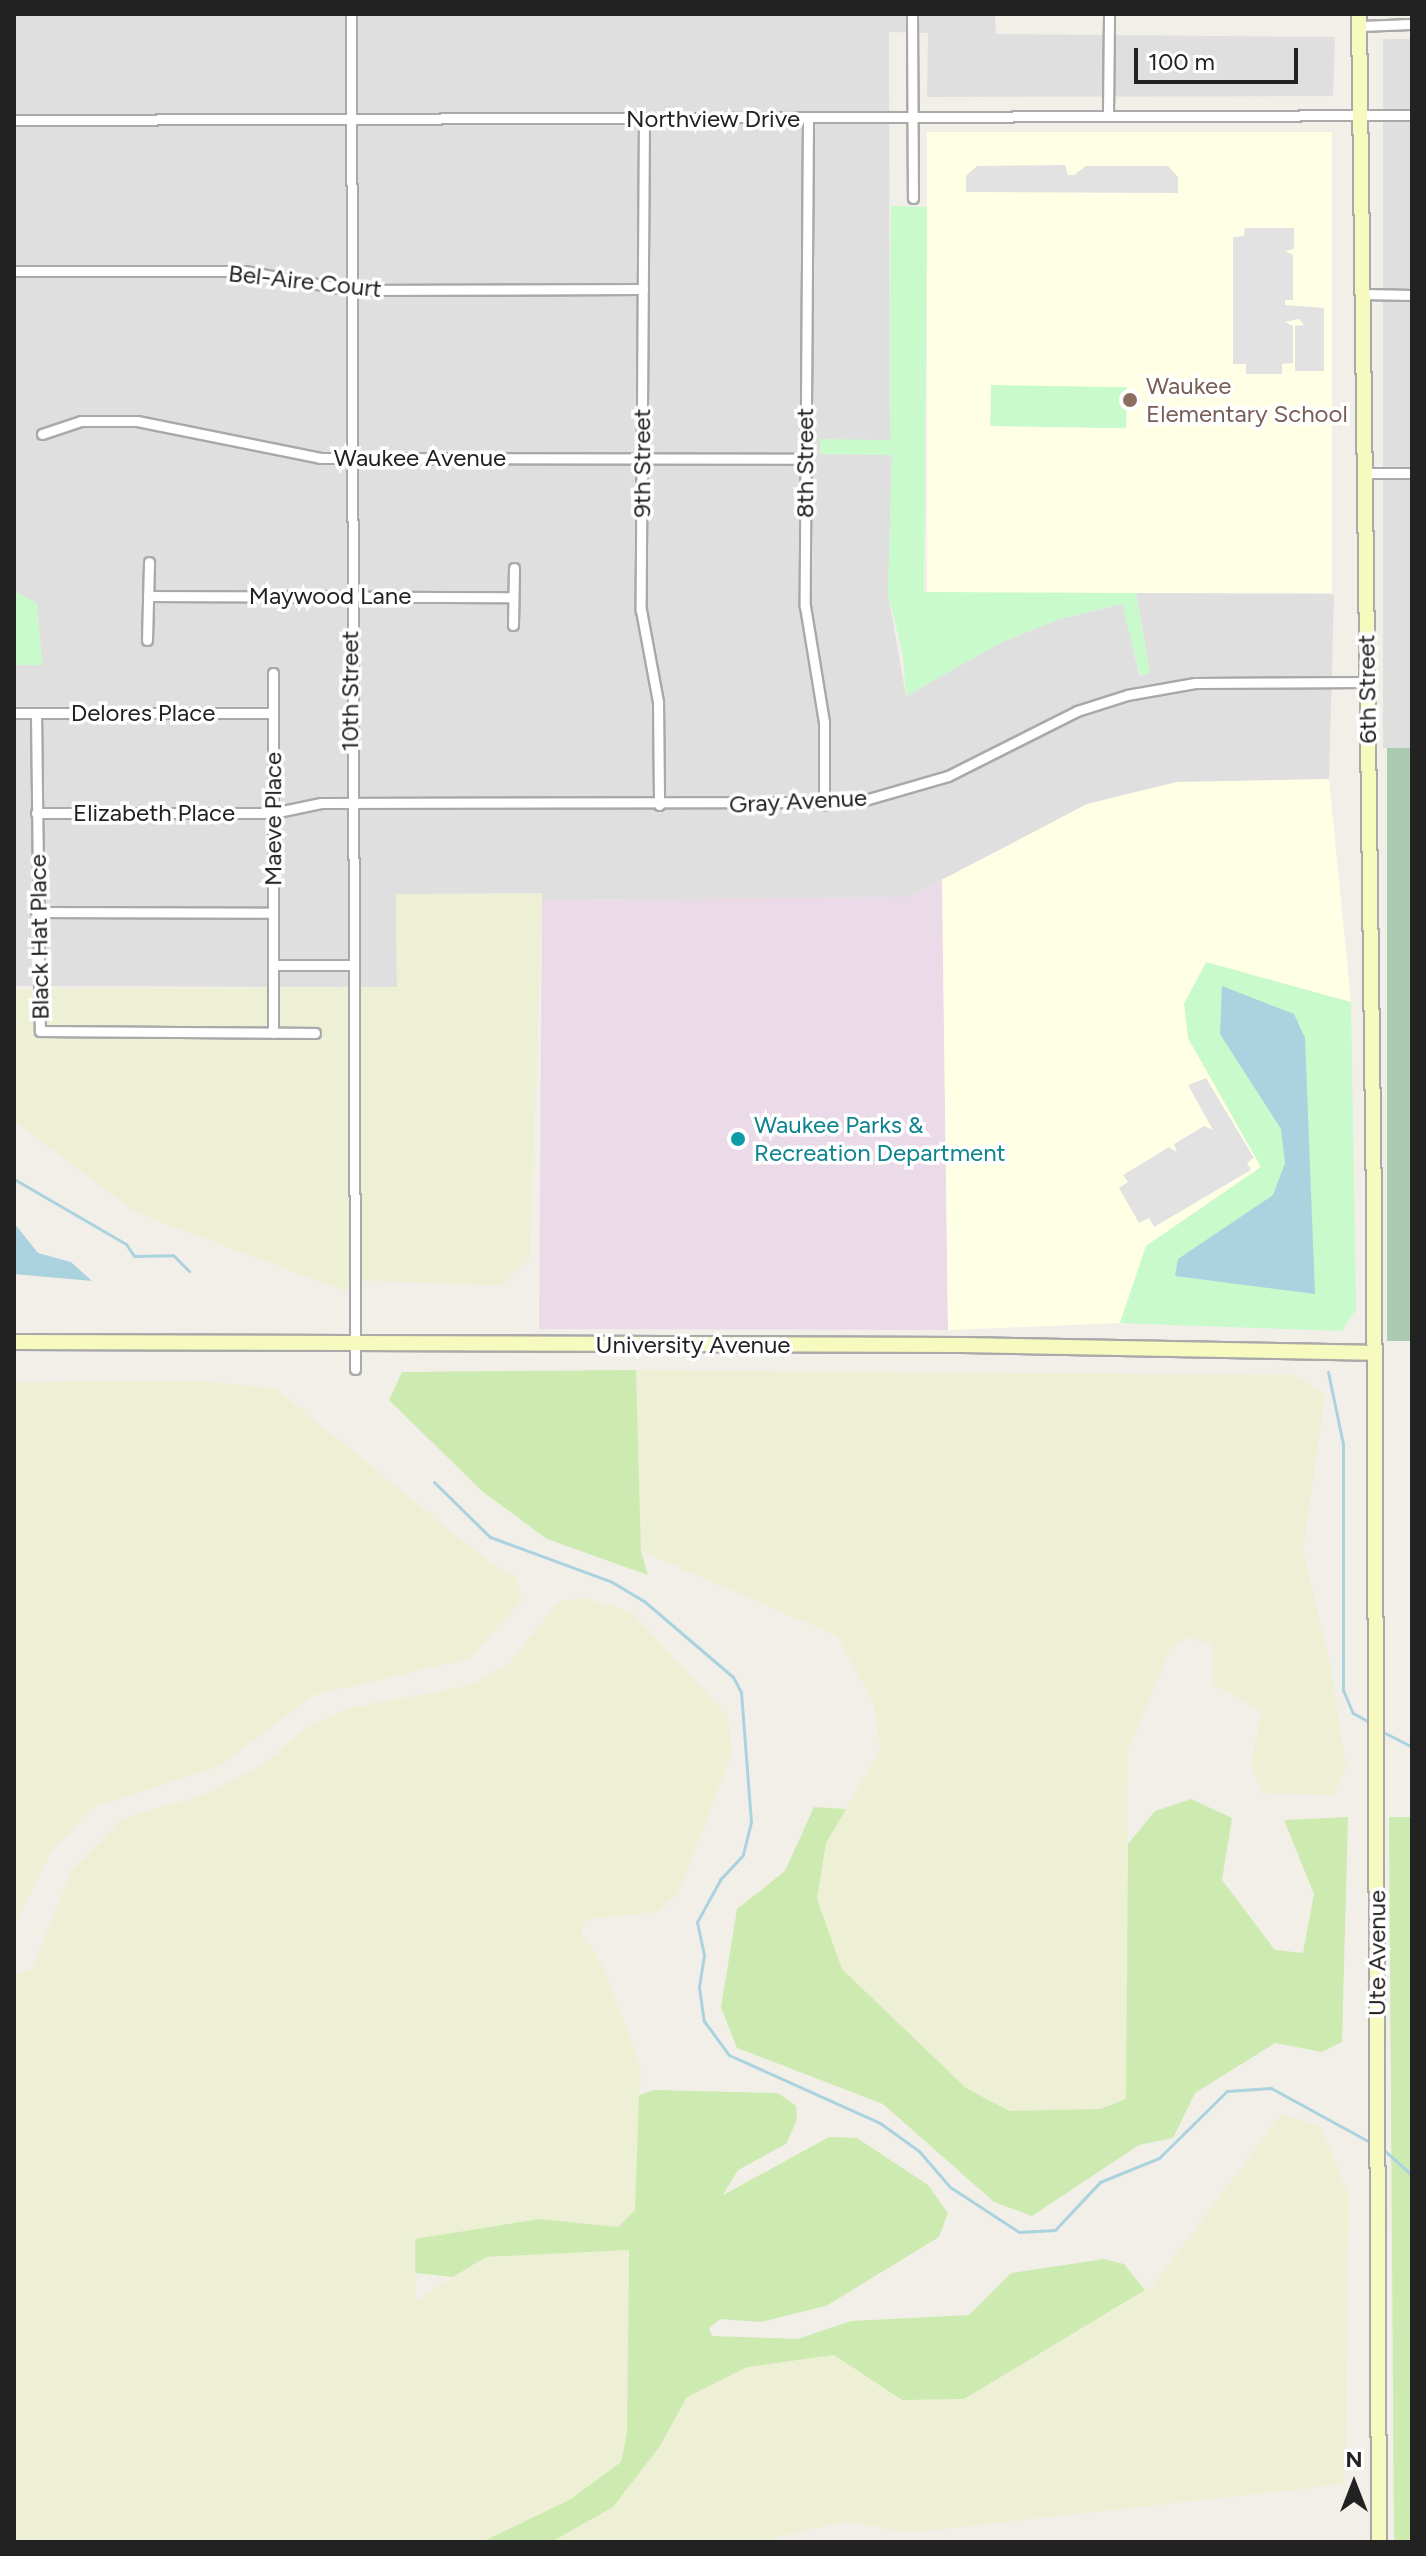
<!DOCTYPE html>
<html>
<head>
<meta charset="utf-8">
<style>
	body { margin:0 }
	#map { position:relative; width:1426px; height:2556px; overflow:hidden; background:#f2efe9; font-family:Figtree,sans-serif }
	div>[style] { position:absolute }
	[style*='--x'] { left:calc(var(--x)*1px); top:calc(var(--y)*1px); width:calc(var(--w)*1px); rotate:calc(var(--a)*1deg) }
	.residential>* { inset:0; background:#e0dfdf; transform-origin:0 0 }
	.industrial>* { inset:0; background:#ebdbe8 }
	.education>* { inset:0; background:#ffffe5; transform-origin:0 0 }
	.farmland>* { inset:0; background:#eef0d5 }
	.grass>* { inset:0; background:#cdebb0 }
	.cemetery>* { inset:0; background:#aacbaf; transform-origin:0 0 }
	.park>* { inset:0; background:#c8facc; transform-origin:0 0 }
	.parking>* { inset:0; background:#e2e2e2 }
	.water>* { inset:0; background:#aad3df }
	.stream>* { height:3px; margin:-1.5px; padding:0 1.5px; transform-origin:1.5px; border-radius:1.5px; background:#aad3df }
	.roads { filter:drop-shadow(2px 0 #a9a9a9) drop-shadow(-2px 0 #a9a9a9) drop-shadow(0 2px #a9a9a9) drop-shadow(0 -2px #a9a9a9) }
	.street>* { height:9px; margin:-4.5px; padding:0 4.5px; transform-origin:4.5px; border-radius:4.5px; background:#fff }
	.secondary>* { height:14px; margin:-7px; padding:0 7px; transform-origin:7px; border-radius:7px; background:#f7fabf }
	.dots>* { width:22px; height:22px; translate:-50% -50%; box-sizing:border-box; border:4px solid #fff; border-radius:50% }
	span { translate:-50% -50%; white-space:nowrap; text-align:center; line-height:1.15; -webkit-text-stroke:7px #fff; paint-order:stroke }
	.street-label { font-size:24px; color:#222 }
	.education-label { font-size:24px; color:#785e54 }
	.left { translate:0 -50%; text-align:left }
	.culture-label { font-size:24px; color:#0d838f }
	.frame { position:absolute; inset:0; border:16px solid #222; pointer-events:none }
	.north { position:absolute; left:1314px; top:2444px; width:80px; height:80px; -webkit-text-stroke:6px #fff; paint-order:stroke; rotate:0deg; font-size:22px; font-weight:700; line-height:32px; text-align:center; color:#222 }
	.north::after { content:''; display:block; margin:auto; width:28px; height:36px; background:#222; clip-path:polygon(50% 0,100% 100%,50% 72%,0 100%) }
	.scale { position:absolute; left:1134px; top:48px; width:164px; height:36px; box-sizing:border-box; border:4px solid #222; border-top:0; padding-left:10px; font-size:24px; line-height:28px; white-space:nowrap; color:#222; -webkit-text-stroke:6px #fff; paint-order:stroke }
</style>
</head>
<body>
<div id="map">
	<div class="residential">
		<div style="clip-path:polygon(14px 14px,995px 14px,996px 34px,1335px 37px,1333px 96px,927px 97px,928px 33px,889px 32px,890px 441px,820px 440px,821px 454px,892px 455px,888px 594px,906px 696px,1000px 643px,1057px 620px,1123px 604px,1139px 675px,1150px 673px,1136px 593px,1334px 594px,1329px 779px,1177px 782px,1088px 804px,908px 897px,542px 900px,542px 894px,396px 895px,397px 987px,14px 986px,14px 665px,42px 665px,37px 604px,14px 591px)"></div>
		<div style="left:1383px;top:39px;width:29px;height:709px"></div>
	</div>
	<div class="industrial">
		<div style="clip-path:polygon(942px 880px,948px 1330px,539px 1329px,542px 900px,907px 897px)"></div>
	</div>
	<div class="education">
		<div style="left:927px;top:132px;width:405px;height:461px"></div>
		<div style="clip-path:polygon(1329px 779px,1351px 1002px,1329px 997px,1188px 1038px,1261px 1167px,1146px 1246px,1120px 1323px,948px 1330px,942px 880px,1087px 804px,1177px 782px)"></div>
	</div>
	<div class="farmland">
		<div style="clip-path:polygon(542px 893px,530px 1257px,501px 1286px,352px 1280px,345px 1291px,135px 1212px,14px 1121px,14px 989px,397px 987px,396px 894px)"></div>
		<div style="clip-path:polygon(636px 1370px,1294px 1375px,1325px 1395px,1303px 1550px,1332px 1673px,1346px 1768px,1334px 1795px,1262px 1793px,1251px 1765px,1261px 1712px,1213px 1684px,1212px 1643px,1185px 1638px,1170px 1650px,1128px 1751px,1127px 2099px,1100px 2109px,1009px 2112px,966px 2088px,842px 1969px,817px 1899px,826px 1843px,880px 1750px,874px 1704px,837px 1636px,641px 1551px)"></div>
		<div style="clip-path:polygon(198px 1381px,275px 1388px,493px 1565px,516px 1577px,522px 1600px,469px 1659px,314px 1695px,219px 1767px,93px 1807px,50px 1854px,14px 1926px,14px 1382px)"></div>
		<div style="clip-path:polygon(585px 1598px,631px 1612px,728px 1716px,732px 1753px,679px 1892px,657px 1912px,586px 1919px,581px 1933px,602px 1964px,641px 2067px,635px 2210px,618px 2227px,539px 2219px,415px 2240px,415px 2301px,486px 2257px,629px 2250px,627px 2432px,621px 2462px,571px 2499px,482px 2542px,14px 2542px,14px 1975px,32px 1969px,71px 1871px,122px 1819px,205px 1794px,264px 1764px,305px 1728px,346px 1709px,474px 1684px,509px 1663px,558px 1602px)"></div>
		<div style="clip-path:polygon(1281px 2114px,1321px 2127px,1349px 2196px,1345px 2484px,910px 2533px,847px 2521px,757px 2542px,551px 2542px,613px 2506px,660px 2446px,687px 2397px,747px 2367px,834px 2355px,902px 2400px,964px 2399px,1152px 2286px)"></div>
	</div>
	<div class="grass">
		<div style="clip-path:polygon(636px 1370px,641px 1551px,648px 1575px,547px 1539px,483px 1492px,389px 1400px,402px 1372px)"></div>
		<div style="clip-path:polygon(1191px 1799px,1232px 1818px,1222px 1880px,1275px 1950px,1303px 1953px,1314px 1894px,1284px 1820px,1348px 1817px,1342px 2042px,1322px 2052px,1275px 2043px,1195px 2093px,1173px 2138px,1139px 2145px,1032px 2216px,994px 2202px,883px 2104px,737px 2048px,721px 2007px,737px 1909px,785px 1871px,814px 1807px,846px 1809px,826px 1843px,817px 1899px,842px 1969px,966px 2088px,1009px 2111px,1100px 2109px,1126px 2099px,1128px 1844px,1155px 1811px)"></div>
		<div style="clip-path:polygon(1389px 1817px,1412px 1817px,1412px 2542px,1394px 2542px)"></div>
		<div style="clip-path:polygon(654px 2090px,778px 2093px,796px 2106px,797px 2120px,786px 2144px,738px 2170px,723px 2195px,829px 2137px,857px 2138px,928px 2185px,948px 2213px,939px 2237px,826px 2306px,761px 2322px,720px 2319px,709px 2328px,712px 2336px,798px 2339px,851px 2321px,969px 2315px,1011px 2273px,1104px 2259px,1124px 2264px,1145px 2290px,964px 2399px,902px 2400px,834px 2355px,747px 2367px,687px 2397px,660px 2446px,613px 2507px,551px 2542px,482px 2542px,571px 2499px,621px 2462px,627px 2432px,629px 2250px,486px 2257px,453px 2277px,415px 2273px,415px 2239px,540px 2219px,618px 2227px,635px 2210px,639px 2095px)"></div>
	</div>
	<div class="cemetery">
		<div style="left:1387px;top:748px;width:25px;height:593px"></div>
	</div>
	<div class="park">
		<div style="clip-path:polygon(891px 206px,927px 207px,924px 592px,1136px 593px,1150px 672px,1140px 676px,1122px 604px,1057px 620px,1000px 643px,906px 696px,903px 655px,888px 594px,892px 455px,820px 454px,820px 439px,890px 440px)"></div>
		<div style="left:991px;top:385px;width:136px;height:41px;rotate:1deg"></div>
		<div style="clip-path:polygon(14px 591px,37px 603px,42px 665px,14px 665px)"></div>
		<div style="clip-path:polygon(1206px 962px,1351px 1002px,1356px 1309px,1342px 1331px,1120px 1323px,1146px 1246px,1261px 1167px,1188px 1038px,1184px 1004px)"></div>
	</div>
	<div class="parking">
		<div style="clip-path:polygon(1065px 165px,1068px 175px,1074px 175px,1086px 166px,1168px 166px,1178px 177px,1178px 193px,966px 192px,966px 176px,977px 166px)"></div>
		<div style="clip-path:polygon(1245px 228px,1294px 228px,1294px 249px,1285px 251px,1293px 255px,1293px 300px,1285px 300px,1285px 305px,1324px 308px,1324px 371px,1295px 371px,1295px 326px,1304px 325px,1299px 319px,1285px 322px,1293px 326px,1293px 363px,1282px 364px,1282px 374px,1246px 374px,1246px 364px,1233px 364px,1233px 237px,1244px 236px)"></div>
		<div style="clip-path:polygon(1206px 1078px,1254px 1158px,1247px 1163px,1251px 1170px,1154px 1227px,1149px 1218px,1139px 1223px,1119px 1188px,1128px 1182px,1123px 1175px,1169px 1147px,1177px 1152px,1174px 1144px,1204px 1126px,1213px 1130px,1188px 1085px)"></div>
	</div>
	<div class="water">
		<div style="clip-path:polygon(1222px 986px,1294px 1014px,1305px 1038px,1315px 1294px,1175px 1276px,1178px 1259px,1273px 1195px,1285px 1163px,1281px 1129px,1220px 1034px)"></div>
		<div style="clip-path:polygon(14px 1223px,38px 1253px,71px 1262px,92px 1281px,14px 1274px)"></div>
	</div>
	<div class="stream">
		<div style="--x:14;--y:1179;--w:129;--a:30.1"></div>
		<div style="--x:126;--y:1244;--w:14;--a:56"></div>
		<div style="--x:134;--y:1256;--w:39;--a:-1"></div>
		<div style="--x:173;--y:1255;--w:23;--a:45"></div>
		<div style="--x:1328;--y:1372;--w:74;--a:78.2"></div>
		<div style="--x:1343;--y:1444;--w:246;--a:90"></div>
		<div style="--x:1343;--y:1690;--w:25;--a:67"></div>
		<div style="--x:1353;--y:1713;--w:18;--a:29"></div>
		<div style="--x:434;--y:1482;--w:78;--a:44.5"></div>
		<div style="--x:490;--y:1537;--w:130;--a:20.2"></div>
		<div style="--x:612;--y:1582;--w:37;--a:31"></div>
		<div style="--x:644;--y:1601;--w:117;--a:40.5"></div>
		<div style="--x:733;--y:1677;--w:17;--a:62"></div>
		<div style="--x:741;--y:1692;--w:130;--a:85.6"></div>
		<div style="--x:751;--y:1822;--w:34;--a:104"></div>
		<div style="--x:743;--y:1855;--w:34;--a:133"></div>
		<div style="--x:720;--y:1880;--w:48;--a:118.7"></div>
		<div style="--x:697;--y:1922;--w:34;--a:78"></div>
		<div style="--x:704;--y:1955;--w:32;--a:99"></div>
		<div style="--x:699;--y:1987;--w:34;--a:82"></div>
		<div style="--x:704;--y:2021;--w:42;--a:53.7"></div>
		<div style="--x:729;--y:2055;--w:166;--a:24.2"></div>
		<div style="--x:880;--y:2123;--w:48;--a:35.7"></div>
		<div style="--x:919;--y:2151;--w:48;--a:49.3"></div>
		<div style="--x:950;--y:2187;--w:82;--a:33.1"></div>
		<div style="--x:1019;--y:2232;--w:36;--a:-3"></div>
		<div style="--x:1055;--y:2230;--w:66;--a:-46.8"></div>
		<div style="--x:1100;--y:2182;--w:64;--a:-22.1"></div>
		<div style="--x:1159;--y:2158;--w:95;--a:-44.6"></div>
		<div style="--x:1227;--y:2091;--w:44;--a:-3.9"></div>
		<div style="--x:1271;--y:2088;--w:111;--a:28.7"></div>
		<div style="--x:1385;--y:1733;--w:30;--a:27"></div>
		<div style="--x:1385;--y:2151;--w:36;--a:42"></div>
	</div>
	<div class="roads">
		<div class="street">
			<div style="--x:351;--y:14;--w:1355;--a:89.83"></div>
			<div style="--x:912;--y:14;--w:184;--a:89.7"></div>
			<div style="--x:1359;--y:26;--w:53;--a:-2.2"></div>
			<div style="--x:1108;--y:113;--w:99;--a:-89.4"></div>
			<div style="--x:644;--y:119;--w:491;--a:90.4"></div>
			<div style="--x:641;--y:610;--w:94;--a:79.5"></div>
			<div style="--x:658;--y:702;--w:103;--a:89.4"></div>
			<div style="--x:808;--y:119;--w:487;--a:90.4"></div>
			<div style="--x:805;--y:606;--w:118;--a:80.7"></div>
			<div style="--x:824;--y:722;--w:83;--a:90"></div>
			<div style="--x:14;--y:120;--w:1398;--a:-0.2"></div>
			<div style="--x:14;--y:271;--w:230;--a:0"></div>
			<div style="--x:244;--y:271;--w:109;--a:10.1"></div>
			<div style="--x:351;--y:290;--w:292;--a:-0.2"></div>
			<div style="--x:1363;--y:294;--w:49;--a:1.2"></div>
			<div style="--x:42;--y:434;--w:41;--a:-18.4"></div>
			<div style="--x:81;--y:421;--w:56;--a:0"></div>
			<div style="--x:137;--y:421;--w:187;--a:11.4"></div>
			<div style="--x:320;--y:458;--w:485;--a:0.1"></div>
			<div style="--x:1365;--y:473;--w:47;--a:0"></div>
			<div style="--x:148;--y:596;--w:364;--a:0.2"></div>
			<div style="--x:513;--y:625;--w:57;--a:-89"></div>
			<div style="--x:147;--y:640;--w:78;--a:-88.5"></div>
			<div style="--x:273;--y:673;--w:360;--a:90"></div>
			<div style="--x:14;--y:713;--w:259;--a:0"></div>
			<div style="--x:36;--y:713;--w:318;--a:89.3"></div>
			<div style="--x:40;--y:1031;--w:275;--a:0.4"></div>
			<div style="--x:36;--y:813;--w:237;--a:0"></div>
			<div style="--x:273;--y:813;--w:49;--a:-11.8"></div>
			<div style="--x:321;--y:803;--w:537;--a:-0.11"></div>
			<div style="--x:858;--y:802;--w:94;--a:-16.1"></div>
			<div style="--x:948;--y:776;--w:144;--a:-26.7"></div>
			<div style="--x:1077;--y:711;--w:52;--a:-17.7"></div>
			<div style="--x:1127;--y:695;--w:69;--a:-10"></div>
			<div style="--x:1195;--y:683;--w:172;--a:-0.3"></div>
			<div style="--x:36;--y:912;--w:237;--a:0.2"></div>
			<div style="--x:273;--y:965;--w:78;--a:0"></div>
		</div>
		<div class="secondary">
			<div style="--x:1359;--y:14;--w:1192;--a:89.28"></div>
			<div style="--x:1374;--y:1206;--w:1336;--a:89.79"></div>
			<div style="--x:14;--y:1342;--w:949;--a:0.18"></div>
			<div style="--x:963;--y:1345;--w:408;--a:1.1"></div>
		</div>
	</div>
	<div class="dots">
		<div style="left:1130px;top:400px;background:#8d6e63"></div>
		<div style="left:738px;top:1139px;background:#0f9aa8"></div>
	</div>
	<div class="street-label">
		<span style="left:713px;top:119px">Northview Drive</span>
		<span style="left:305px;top:281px;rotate:6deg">Bel-Aire Court</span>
		<span style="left:420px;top:458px">Waukee Avenue</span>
		<span style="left:642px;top:463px;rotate:-90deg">9th Street</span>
		<span style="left:805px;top:463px;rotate:-90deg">8th Street</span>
		<span style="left:330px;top:596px">Maywood Lane</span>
		<span style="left:1367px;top:689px;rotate:-91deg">6th Street</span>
		<span style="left:350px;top:691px;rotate:-90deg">10th Street</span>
		<span style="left:143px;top:713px">Delores Place</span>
		<span style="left:798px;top:801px;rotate:-3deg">Gray Avenue</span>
		<span style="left:154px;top:813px">Elizabeth Place</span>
		<span style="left:273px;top:819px;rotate:-90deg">Maeve Place</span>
		<span style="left:39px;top:937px;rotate:-91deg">Black Hat Place</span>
		<span style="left:693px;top:1345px">University Avenue</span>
		<span style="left:1377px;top:1953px;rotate:-90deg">Ute Avenue</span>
	</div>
	<div class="education-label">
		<span class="left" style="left:1146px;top:400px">Waukee<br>Elementary School</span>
	</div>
	<div class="culture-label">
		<span class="left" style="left:754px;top:1139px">Waukee Parks &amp;<br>Recreation Department</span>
	</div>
	<div class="frame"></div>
	<div class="north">N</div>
	<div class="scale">100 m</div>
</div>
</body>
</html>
